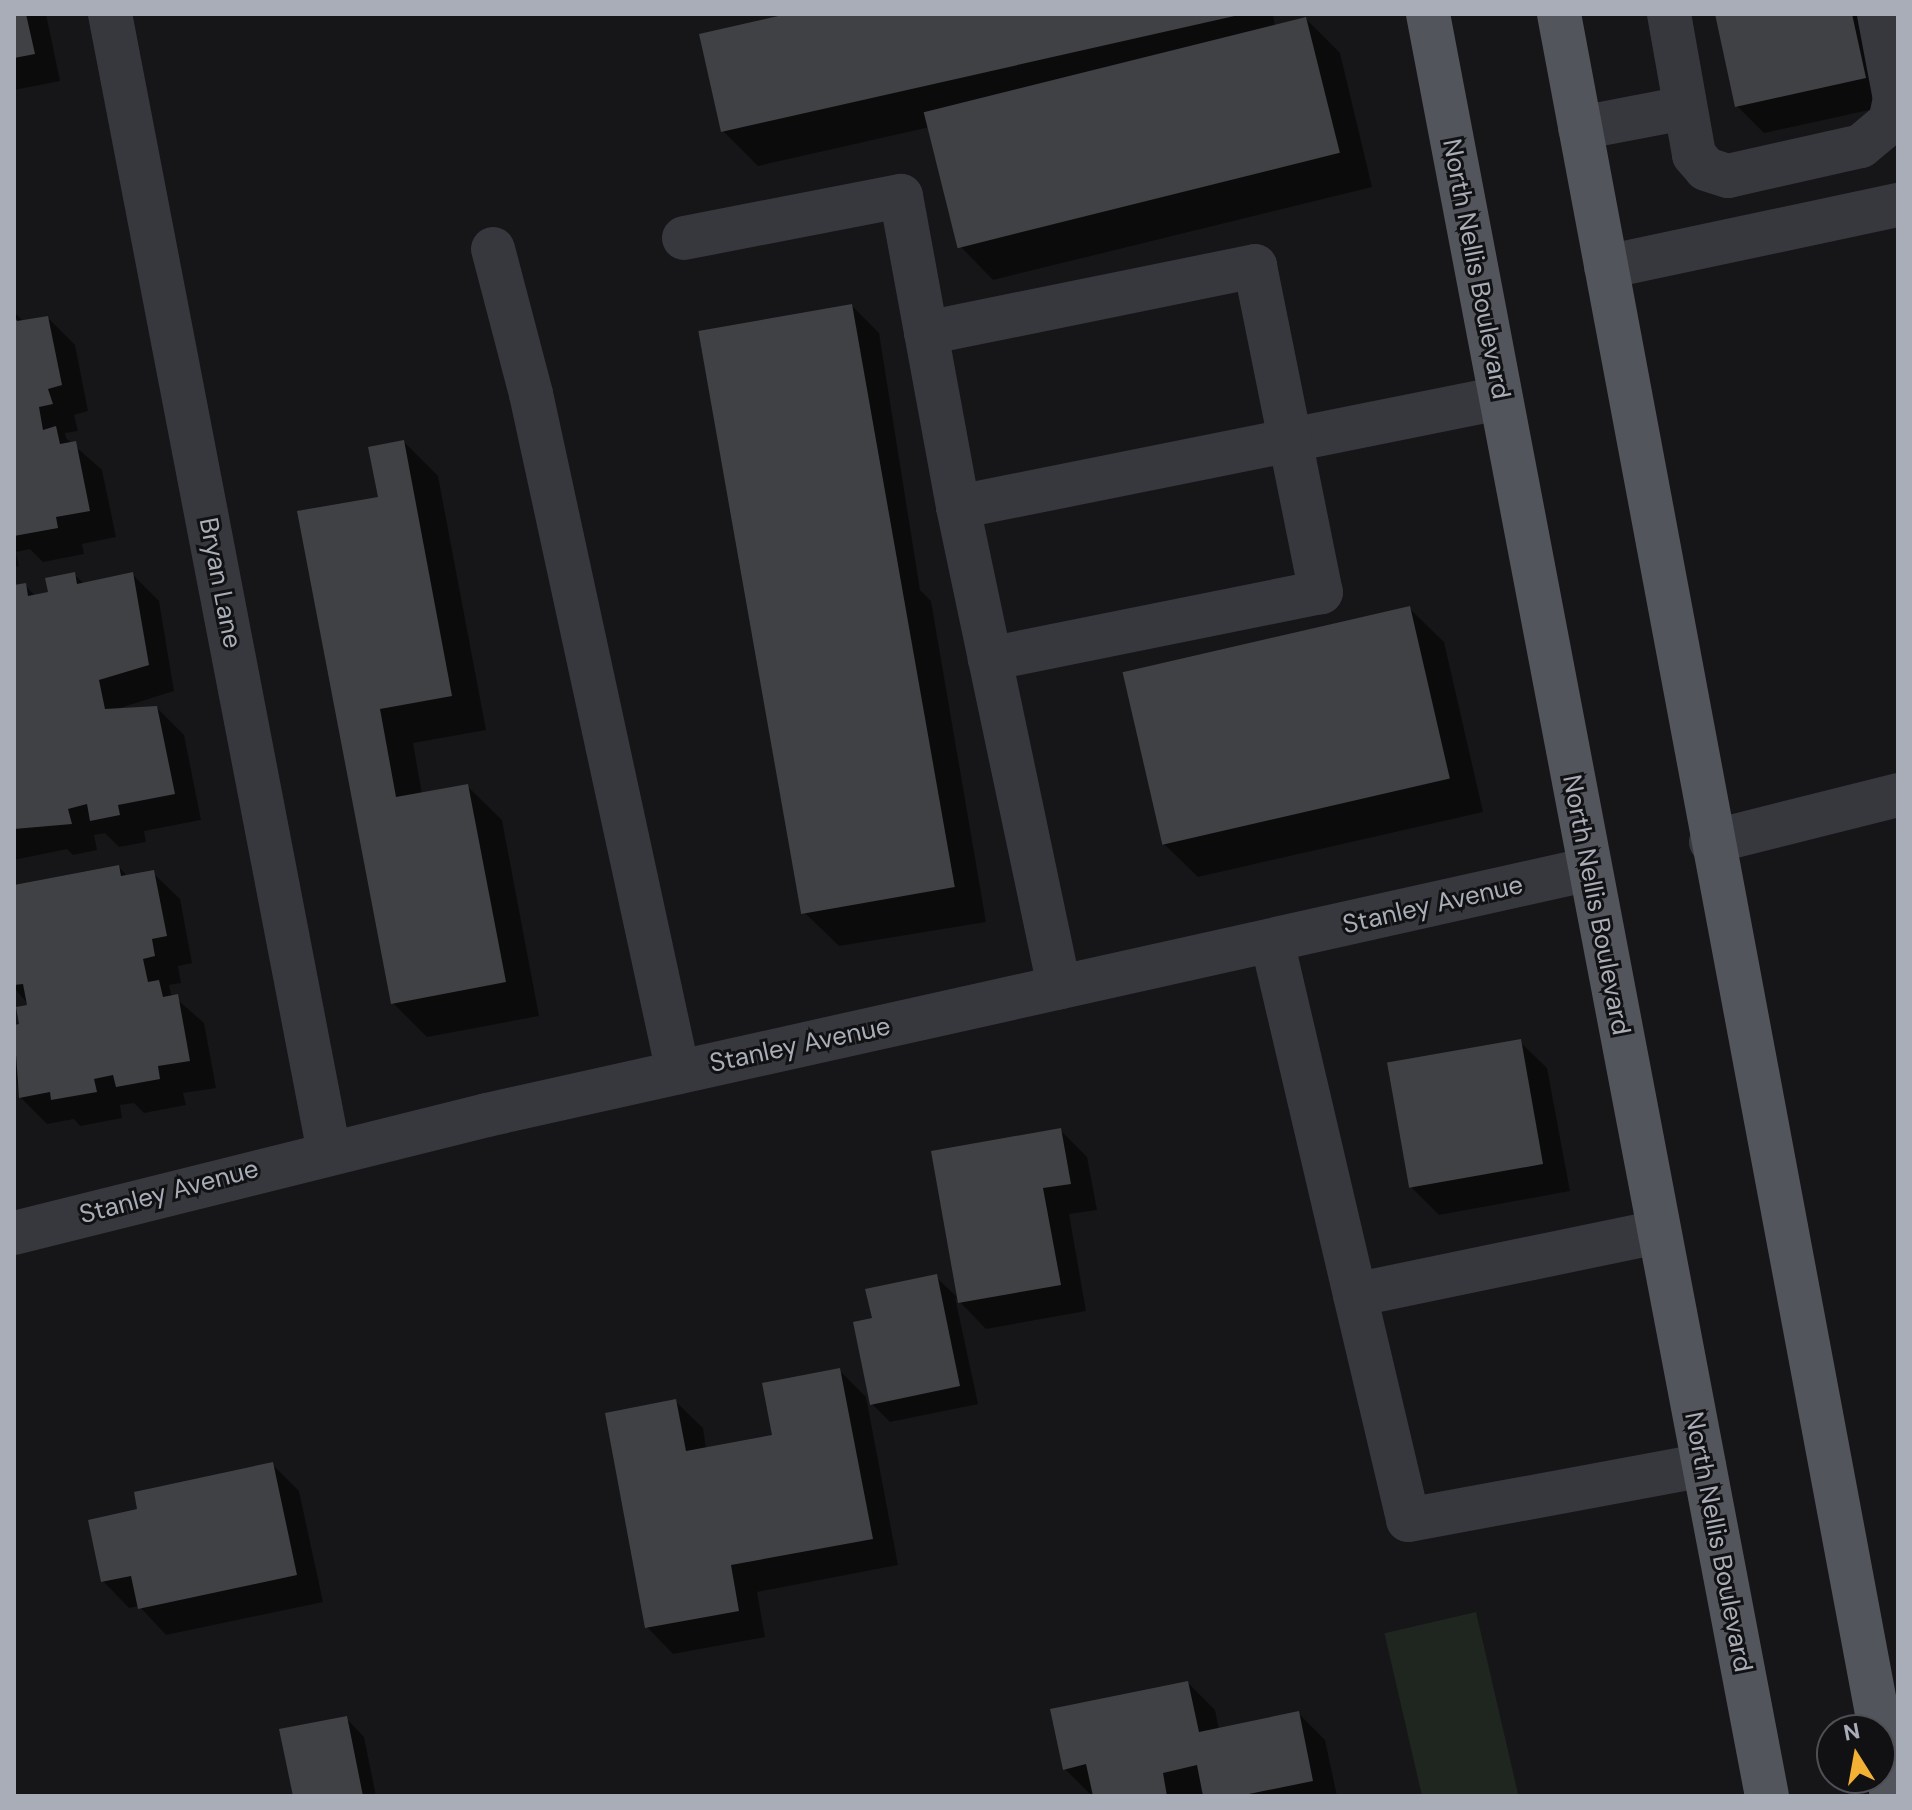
<!DOCTYPE html>
<html>
<head>
<meta charset="utf-8">
<style>
	body { margin:0 }
	#map { position:relative; width:1912px; height:1810px; overflow:hidden; background:#161618; font-family:"DM Sans",sans-serif }
	div>[style] { position:absolute }
	[style*='--x'] { left:calc(var(--x)*1px); top:calc(var(--y)*1px); width:calc(var(--w)*1px); rotate:calc(var(--a)*1deg) }
	.green>* { inset:0; background:#1e261f; transform-origin:0 0 }
	.shadow>* { inset:0; background:#0007 }
	.building>* { inset:0; background:#404145; transform-origin:0 0 }
	.minor>* { height:44px; margin:-22px; padding:0 22px; transform-origin:22px; border-radius:22px; background:#37383d }
	.major>* { height:44px; margin:-22px; padding:0 22px; transform-origin:22px; border-radius:22px; background:#53555c }
	span { translate:-50% -50%; white-space:nowrap; text-align:center; line-height:1.15; -webkit-text-stroke:6px #111113; paint-order:stroke }
	.street-label { font-size:26px; color:#a8adb8 }
	.frame { position:absolute; inset:0; border:16px solid #a8adb8; pointer-events:none }
	.north { position:absolute; left:1816px; top:1714px; width:80px; height:80px; box-sizing:border-box; background:#111113; border:2px solid #4d4f55; border-radius:50%; rotate:349deg; font-size:22px; font-weight:700; line-height:32px; text-align:center; color:#a8adb8 }
	.north::after { content:''; display:block; margin:auto; width:28px; height:36px; background:#f2b134; clip-path:polygon(50% 0,100% 100%,50% 72%,0 100%) }
</style>
</head>
<body>
<div id="map">
	<div class="green">
		<div style="left:1476px;top:1612px;width:189px;height:94px;rotate:77deg"></div>
	</div>
	<div class="shadow">
		<div style="clip-path:polygon(14px 14px,46px 14px,60px 81px,14px 90px)"></div>
		<div style="clip-path:polygon(796px 14px,1273px 14px,1275px 26px,1306px 19px,1340px 53px,1372px 187px,993px 280px,959px 245px,930px 127px,758px 166px,723px 131px)"></div>
		<div style="clip-path:polygon(1717px 14px,1872px 14px,1892px 105px,1764px 133px,1737px 106px)"></div>
		<div style="clip-path:polygon(852px 306px,879px 333px,920px 590px,931px 601px,986px 922px,839px 946px,804px 912px)"></div>
		<div style="clip-path:polygon(14px 312px,24px 322px,48px 318px,75px 345px,88px 411px,74px 415px,78px 431px,65px 433px,66px 438px,102px 470px,116px 537px,82px 544px,84px 554px,43px 562px,30px 549px,16px 552px,19px 566px,14px 567px)"></div>
		<div style="clip-path:polygon(404px 442px,438px 476px,486px 730px,413px 743px,422px 794px,467px 786px,502px 820px,539px 1016px,427px 1037px,393px 1003px,300px 513px,380px 498px)"></div>
		<div style="clip-path:polygon(74px 574px,84px 584px,132px 574px,159px 601px,174px 691px,120px 708px,157px 708px,184px 735px,201px 820px,144px 831px,146px 842px,119px 847px,105px 833px,94px 835px,97px 850px,73px 855px,67px 849px,14px 860px,14px 587px,25px 585px,36px 597px,50px 594px)"></div>
		<div style="clip-path:polygon(1409px 608px,1444px 642px,1483px 812px,1198px 877px,1163px 843px)"></div>
		<div style="clip-path:polygon(119px 867px,128px 877px,153px 873px,180px 899px,192px 963px,178px 966px,181px 983px,169px 985px,171px 994px,204px 1023px,216px 1088px,183px 1093px,186px 1105px,144px 1113px,134px 1103px,120px 1105px,122px 1118px,80px 1126px,74px 1119px,47px 1124px,20px 1097px,14px 1068px,14px 1027px,22px 1025px,30px 1006px,14px 988px,14px 887px)"></div>
		<div style="clip-path:polygon(1520px 1042px,1547px 1068px,1570px 1191px,1439px 1215px,1412px 1188px)"></div>
		<div style="clip-path:polygon(1060px 1130px,1087px 1157px,1097px 1210px,1069px 1214px,1086px 1311px,986px 1329px,955px 1297px,978px 1404px,890px 1422px,872px 1404px,874px 1320px,936px 1277px,959px 1299px)"></div>
		<div style="clip-path:polygon(839px 1370px,866px 1397px,898px 1565px,757px 1592px,765px 1637px,673px 1654px,647px 1627px,676px 1402px,703px 1428px,706px 1449px,775px 1436px)"></div>
		<div style="clip-path:polygon(272px 1464px,299px 1491px,323px 1602px,166px 1635px,139px 1606px,129px 1608px,103px 1581px)"></div>
		<div style="clip-path:polygon(1188px 1683px,1215px 1710px,1219px 1730px,1298px 1713px,1325px 1740px,1337px 1796px,1092px 1796px,1065px 1769px)"></div>
		<div style="clip-path:polygon(346px 1718px,364px 1737px,376px 1796px,295px 1796px)"></div>
	</div>
	<div class="building">
		<div style="clip-path:polygon(14px 14px,26px 14px,35px 54px,14px 58px)"></div>
		<div style="clip-path:polygon(787px 14px,1239px 14px,1239px 15px,721px 132px,699px 34px)"></div>
		<div style="clip-path:polygon(1715px 14px,1852px 14px,1866px 78px,1735px 107px)"></div>
		<div style="left:1306px;top:17px;width:140px;height:394px;rotate:76deg"></div>
		<div style="left:852px;top:304px;width:592px;height:156px;rotate:80deg"></div>
		<div style="clip-path:polygon(14px 315px,17px 321px,48px 316px,62px 385px,48px 389px,53px 404px,39px 407px,43px 430px,56px 426px,60px 444px,76px 441px,90px 511px,56px 517px,58px 528px,14px 536px)"></div>
		<div style="clip-path:polygon(404px 440px,452px 696px,380px 709px,396px 797px,468px 784px,506px 982px,391px 1004px,297px 511px,378px 497px,368px 447px)"></div>
		<div style="clip-path:polygon(75px 572px,77px 584px,133px 572px,149px 665px,99px 680px,105px 709px,157px 706px,175px 794px,118px 805px,120px 815px,90px 821px,87px 804px,68px 809px,72px 824px,14px 829px,14px 585px,26px 583px,28px 596px,48px 592px,45px 578px)"></div>
		<div style="left:1410px;top:606px;width:177px;height:295px;rotate:77deg"></div>
		<div style="clip-path:polygon(119px 865px,121px 876px,154px 870px,167px 936px,152px 939px,155px 956px,143px 959px,148px 982px,159px 980px,163px 997px,178px 994px,190px 1061px,158px 1066px,160px 1079px,116px 1087px,113px 1075px,94px 1079px,97px 1092px,51px 1100px,50px 1092px,19px 1098px,14px 1025px,19px 1024px,16px 1007px,27px 1005px,23px 984px,14px 985px,14px 885px)"></div>
		<div style="left:1521px;top:1039px;width:127px;height:136px;rotate:80deg"></div>
		<div style="clip-path:polygon(1061px 1128px,1071px 1184px,1043px 1188px,1061px 1285px,958px 1303px,931px 1151px)"></div>
		<div style="clip-path:polygon(937px 1274px,960px 1386px,870px 1405px,853px 1322px,872px 1318px,865px 1289px)"></div>
		<div style="clip-path:polygon(840px 1368px,873px 1539px,731px 1565px,739px 1611px,645px 1628px,605px 1413px,676px 1399px,686px 1451px,772px 1435px,762px 1383px)"></div>
		<div style="clip-path:polygon(273px 1462px,297px 1575px,138px 1609px,131px 1576px,101px 1582px,88px 1520px,137px 1509px,134px 1492px)"></div>
		<div style="clip-path:polygon(1188px 1681px,1199px 1732px,1299px 1711px,1313px 1781px,1239px 1796px,1203px 1796px,1197px 1765px,1163px 1773px,1167px 1796px,1093px 1796px,1086px 1764px,1063px 1770px,1050px 1709px)"></div>
		<div style="clip-path:polygon(347px 1716px,363px 1796px,293px 1796px,279px 1729px)"></div>
	</div>
	<div class="minor">
		<div style="--x:110;--y:14;--w:1159;--a:79.11"></div>
		<div style="--x:1669;--y:14;--w:143;--a:79.9"></div>
		<div style="--x:1694;--y:155;--w:18;--a:49"></div>
		<div style="--x:1706;--y:169;--w:23;--a:18"></div>
		<div style="--x:1728;--y:176;--w:136;--a:-12.7"></div>
		<div style="--x:1861;--y:146;--w:38;--a:-40"></div>
		<div style="--x:1890;--y:122;--w:24;--a:-78"></div>
		<div style="--x:1895;--y:99;--w:86;--a:-100.7"></div>
		<div style="--x:1580;--y:128;--w:107;--a:-10.8"></div>
		<div style="--x:684;--y:238;--w:221;--a:-11"></div>
		<div style="--x:901;--y:196;--w:316;--a:79.6"></div>
		<div style="--x:958;--y:507;--w:553;--a:-11.37"></div>
		<div style="--x:493;--y:249;--w:150;--a:75.3"></div>
		<div style="--x:531;--y:394;--w:694;--a:77.77"></div>
		<div style="--x:1606;--y:267;--w:299;--a:-12"></div>
		<div style="--x:926;--y:333;--w:336;--a:-11.5"></div>
		<div style="--x:1255;--y:266;--w:333;--a:78.6"></div>
		<div style="--x:1321;--y:592;--w:338;--a:168.6"></div>
		<div style="--x:958;--y:507;--w:491;--a:78.1"></div>
		<div style="--x:1711;--y:842;--w:193;--a:-14.1"></div>
		<div style="--x:1272;--y:941;--w:364;--a:76.8"></div>
		<div style="--x:1658;--y:1232;--w:309;--a:168.3"></div>
		<div style="--x:1355;--y:1295;--w:231;--a:76.7"></div>
		<div style="--x:1408;--y:1520;--w:301;--a:-10.5"></div>
		<div style="--x:14;--y:1233;--w:487;--a:-14"></div>
		<div style="--x:487;--y:1115;--w:1130;--a:-12.57"></div>
	</div>
	<div class="major">
		<div style="--x:1428;--y:14;--w:1814;--a:79.23"></div>
		<div style="--x:1559;--y:14;--w:1746;--a:79.4"></div>
		<div style="--x:1880;--y:1730;--w:67;--a:79.7"></div>
	</div>
	<div class="street-label">
		<span style="left:1476px;top:269px;rotate:79deg">North Nellis Boulevard</span>
		<span style="left:220px;top:583px;rotate:79deg">Bryan Lane</span>
		<span style="left:1433px;top:905px;rotate:-13deg">Stanley Avenue</span>
		<span style="left:1596px;top:905px;rotate:79deg">North Nellis Boulevard</span>
		<span style="left:800px;top:1045px;rotate:-12deg">Stanley Avenue</span>
		<span style="left:169px;top:1192px;rotate:-15deg">Stanley Avenue</span>
		<span style="left:1718px;top:1542px;rotate:79deg">North Nellis Boulevard</span>
	</div>
	<div class="frame"></div>
	<div class="north">N</div>
</div>
</body>
</html>
